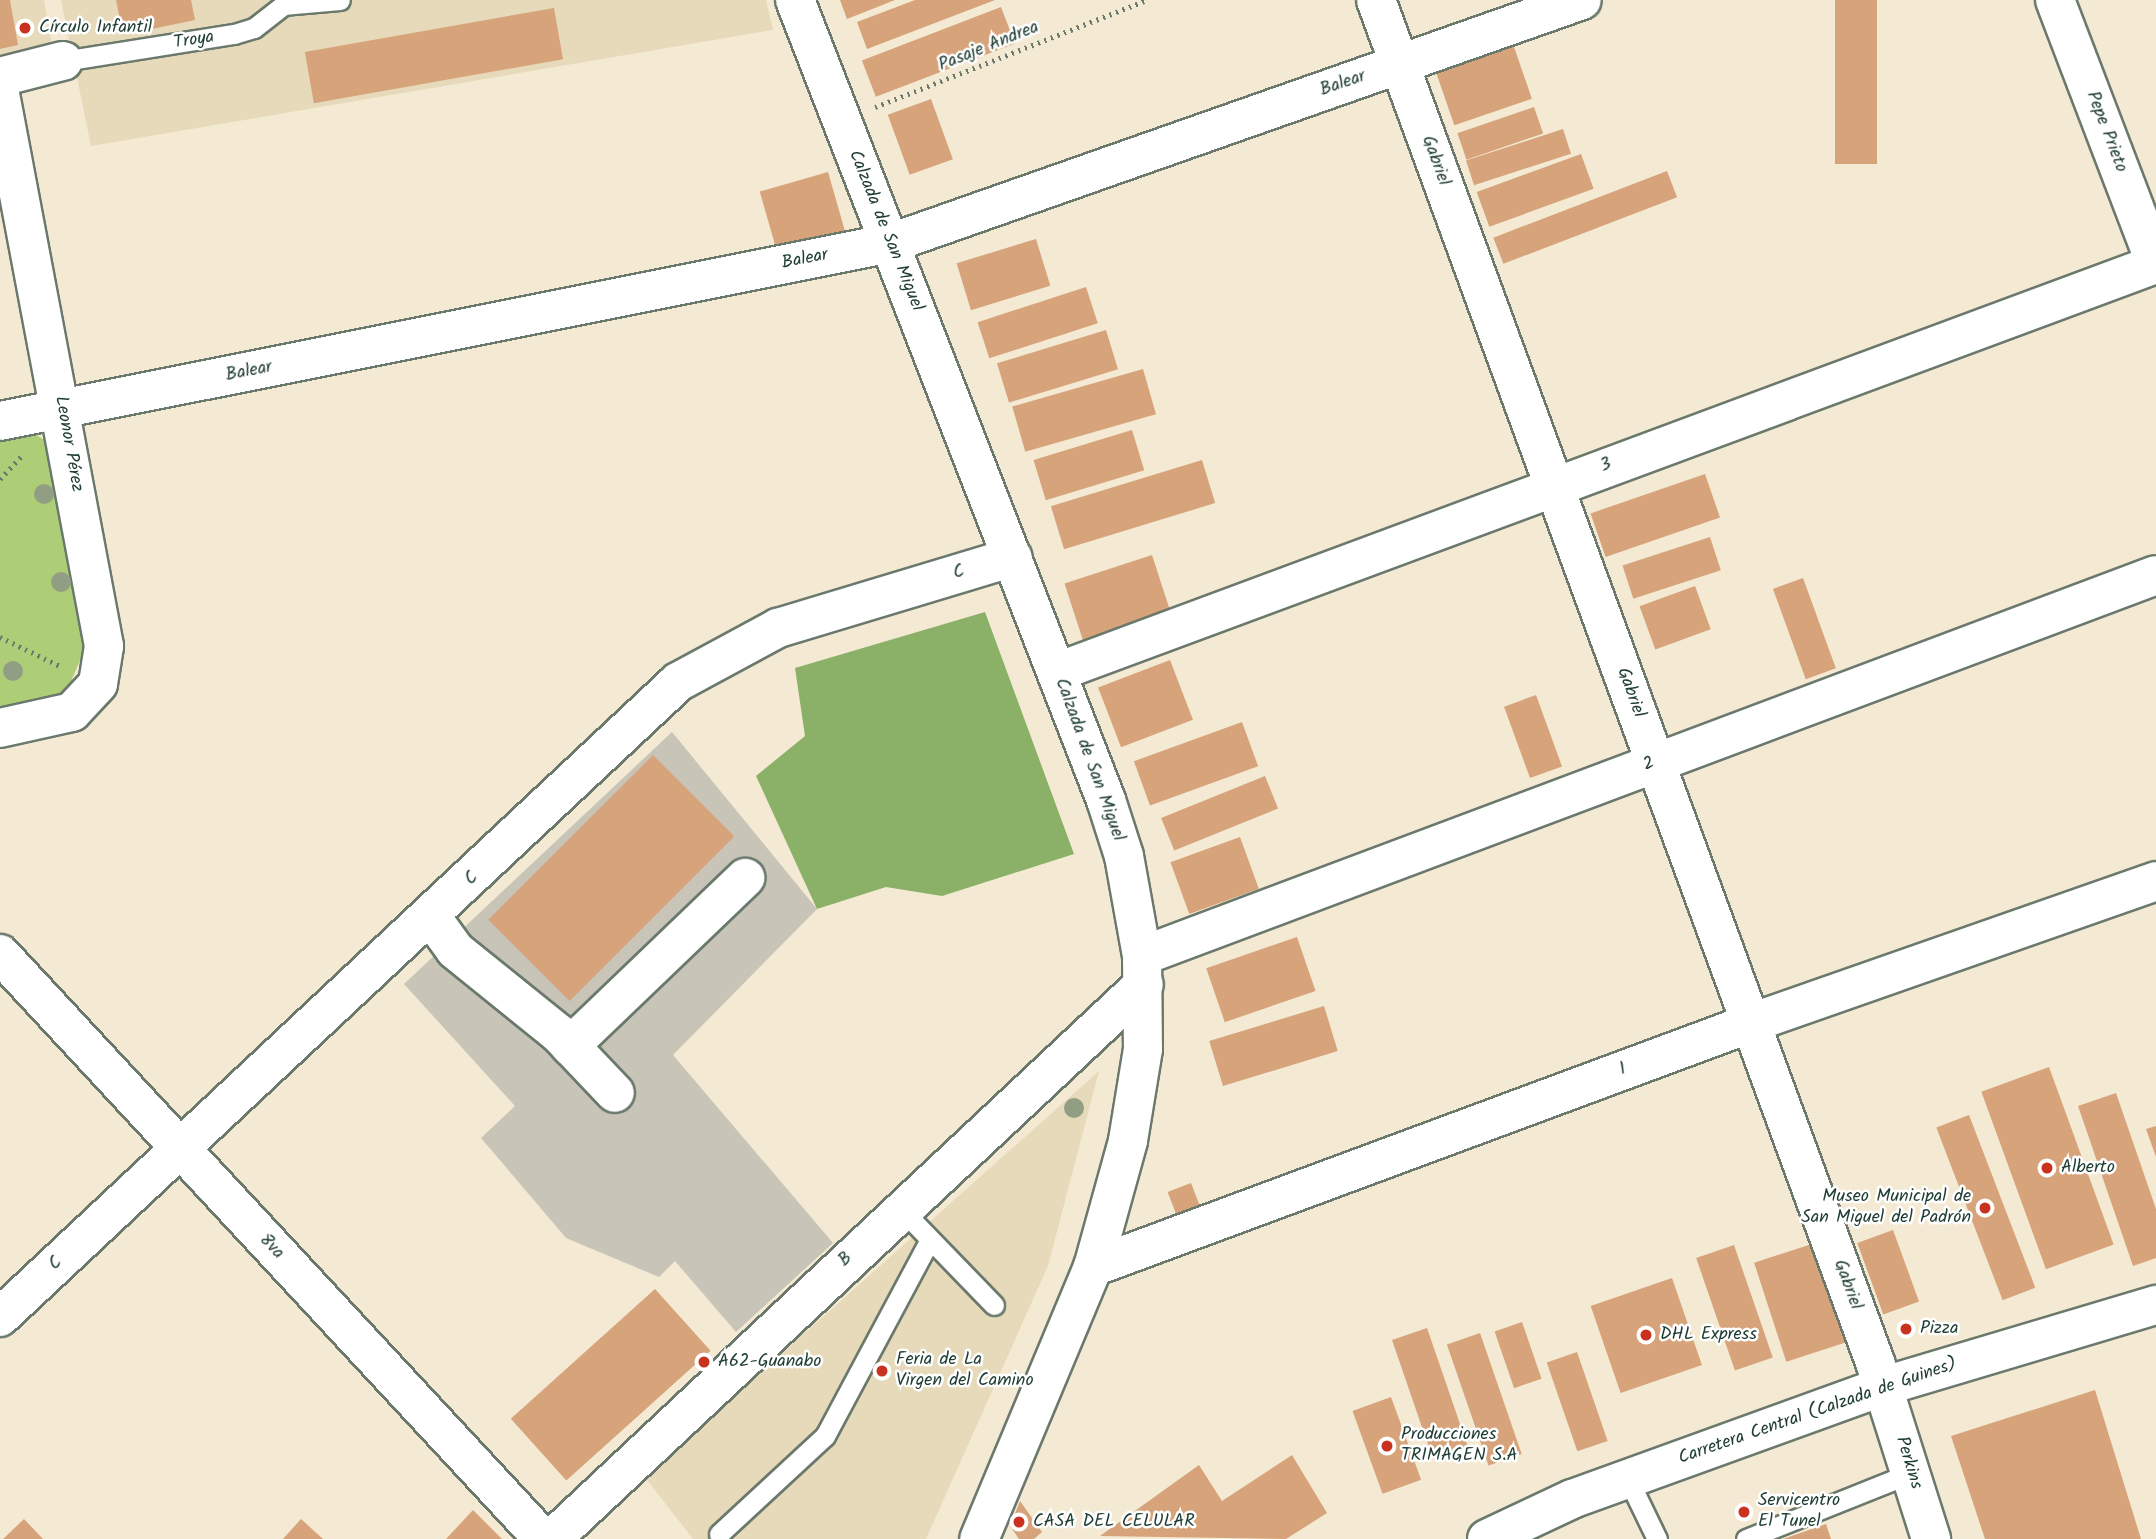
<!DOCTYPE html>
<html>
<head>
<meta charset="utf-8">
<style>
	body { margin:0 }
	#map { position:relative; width:2156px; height:1539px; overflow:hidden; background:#f4e9d3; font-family:Kalam,sans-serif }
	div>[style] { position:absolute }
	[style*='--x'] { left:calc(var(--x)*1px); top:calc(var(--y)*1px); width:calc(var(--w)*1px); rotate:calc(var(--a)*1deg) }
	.built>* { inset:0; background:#e7daba }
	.industrial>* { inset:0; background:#c8c4b8 }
	.green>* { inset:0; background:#adce76 }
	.forest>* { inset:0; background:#8ab167 }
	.building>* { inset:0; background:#d6a37a; transform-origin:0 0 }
	.path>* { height:4.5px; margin-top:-2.25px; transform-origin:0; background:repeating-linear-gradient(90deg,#6a796c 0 2px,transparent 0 7px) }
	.roads { filter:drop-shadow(2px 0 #6a796c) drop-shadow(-2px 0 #6a796c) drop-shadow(0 2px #6a796c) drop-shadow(0 -2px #6a796c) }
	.lane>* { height:19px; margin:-9.5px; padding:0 9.5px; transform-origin:9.5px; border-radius:9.5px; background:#fff }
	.street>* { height:38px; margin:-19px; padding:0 19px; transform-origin:19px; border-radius:19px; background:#fff }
	.secondary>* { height:38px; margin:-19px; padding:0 19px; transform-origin:19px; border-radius:19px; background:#fff }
	.primary>* { height:38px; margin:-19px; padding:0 19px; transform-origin:19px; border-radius:19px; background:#fff }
	.trees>* { width:20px; height:20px; margin:-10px; border-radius:50%; background:#929e84 }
	.dots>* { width:19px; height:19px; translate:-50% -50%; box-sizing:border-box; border:4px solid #fff; border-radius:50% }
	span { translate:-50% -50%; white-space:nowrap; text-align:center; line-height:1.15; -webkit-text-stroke:5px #fff; paint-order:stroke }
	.poi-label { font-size:18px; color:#1f3d34 }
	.left { translate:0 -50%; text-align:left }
	.right { translate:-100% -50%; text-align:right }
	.street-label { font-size:18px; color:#1f3d34 }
</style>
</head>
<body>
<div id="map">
	<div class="built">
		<div style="clip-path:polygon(0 0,44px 0,54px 56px,0 65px)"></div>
		<div style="clip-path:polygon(61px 0,766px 0,773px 30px,91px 146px)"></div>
		<div style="clip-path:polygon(1099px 1071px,1048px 1266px,926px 1539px,693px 1539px,644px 1476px)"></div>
	</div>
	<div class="industrial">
		<div style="clip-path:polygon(672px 732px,817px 909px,673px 1055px,833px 1243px,736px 1332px,675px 1261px,659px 1277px,566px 1238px,481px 1138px,515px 1106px,404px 984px)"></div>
	</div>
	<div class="green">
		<div style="clip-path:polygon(32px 432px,52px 445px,85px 649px,69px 686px,51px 702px,0 710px,0 437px)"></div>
	</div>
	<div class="forest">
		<div style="clip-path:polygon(985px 612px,1074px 854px,942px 896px,886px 887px,817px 909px,756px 776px,805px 736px,795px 668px)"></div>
	</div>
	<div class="building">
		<div style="clip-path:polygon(0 0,10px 0,18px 45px,0 49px)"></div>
		<div style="clip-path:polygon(116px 0,191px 0,195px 20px,123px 35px)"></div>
		<div style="clip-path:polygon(840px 0,895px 0,847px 19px)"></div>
		<div style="clip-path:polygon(915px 0,995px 0,867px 49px,857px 22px)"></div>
		<div style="left:1835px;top:0;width:42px;height:164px"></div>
		<div style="left:1001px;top:7px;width:39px;height:149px;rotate:69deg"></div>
		<div style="left:554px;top:8px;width:52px;height:253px;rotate:80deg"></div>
		<div style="left:1512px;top:41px;width:61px;height:82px;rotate:71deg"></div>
		<div style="left:931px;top:99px;width:64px;height:46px;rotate:70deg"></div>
		<div style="left:1534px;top:107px;width:28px;height:81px;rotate:71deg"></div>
		<div style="left:1563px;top:129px;width:26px;height:102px;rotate:72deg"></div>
		<div style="left:1581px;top:154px;width:37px;height:111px;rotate:70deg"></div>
		<div style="left:1667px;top:171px;width:28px;height:186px;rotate:69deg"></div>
		<div style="left:828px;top:172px;width:64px;height:71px;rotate:74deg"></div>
		<div style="left:1036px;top:239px;width:49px;height:83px;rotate:73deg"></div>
		<div style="left:1086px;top:287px;width:38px;height:114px;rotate:72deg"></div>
		<div style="left:1106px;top:330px;width:41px;height:114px;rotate:73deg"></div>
		<div style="left:1143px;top:369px;width:47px;height:136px;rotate:74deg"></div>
		<div style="left:1132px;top:430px;width:42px;height:103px;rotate:73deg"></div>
		<div style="left:1202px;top:460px;width:45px;height:158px;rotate:73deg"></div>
		<div style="left:1705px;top:474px;width:46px;height:121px;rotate:71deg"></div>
		<div style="left:1710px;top:537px;width:35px;height:92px;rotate:72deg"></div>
		<div style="left:1152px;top:555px;width:60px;height:92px;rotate:72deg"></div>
		<div style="left:1803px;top:578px;width:96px;height:32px;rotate:70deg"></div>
		<div style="left:1695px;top:586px;width:46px;height:59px;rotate:70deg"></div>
		<div style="left:1170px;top:660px;width:64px;height:77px;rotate:69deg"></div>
		<div style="left:1536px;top:695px;width:76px;height:34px;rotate:70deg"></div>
		<div style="left:1242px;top:722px;width:47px;height:115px;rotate:70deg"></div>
		<div style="left:653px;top:755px;width:115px;height:233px;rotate:45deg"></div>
		<div style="left:1265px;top:776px;width:35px;height:112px;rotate:68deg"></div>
		<div style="left:1240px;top:837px;width:55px;height:74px;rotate:70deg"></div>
		<div style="left:1297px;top:937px;width:57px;height:96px;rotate:71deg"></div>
		<div style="left:1324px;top:1006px;width:47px;height:120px;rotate:73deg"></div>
		<div style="left:2049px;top:1067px;width:189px;height:72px;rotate:70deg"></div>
		<div style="clip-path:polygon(2116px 1093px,2156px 1209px,2156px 1258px,2133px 1266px,2078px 1106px)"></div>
		<div style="left:1969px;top:1115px;width:185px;height:35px;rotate:69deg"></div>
		<div style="clip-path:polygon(2156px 1126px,2156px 1157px,2146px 1129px)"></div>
		<div style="left:1191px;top:1183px;width:34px;height:25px;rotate:69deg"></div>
		<div style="left:1893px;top:1230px;width:76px;height:38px;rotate:70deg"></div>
		<div style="left:1815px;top:1243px;width:104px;height:64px;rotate:72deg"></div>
		<div style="left:1734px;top:1245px;width:119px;height:40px;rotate:71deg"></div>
		<div style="left:1672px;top:1278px;width:92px;height:86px;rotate:71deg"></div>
		<div style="left:655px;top:1289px;width:83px;height:194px;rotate:48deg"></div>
		<div style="left:1522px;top:1322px;width:60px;height:29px;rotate:71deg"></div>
		<div style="left:1427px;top:1328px;width:126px;height:37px;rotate:71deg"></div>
		<div style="left:1480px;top:1333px;width:128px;height:35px;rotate:71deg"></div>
		<div style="left:1577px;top:1352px;width:94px;height:32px;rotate:71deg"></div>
		<div style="clip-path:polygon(2095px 1390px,2141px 1539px,1985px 1539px,1951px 1436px)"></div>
		<div style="left:1391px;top:1397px;width:88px;height:41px;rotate:70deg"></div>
		<div style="clip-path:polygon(1292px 1455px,1327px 1513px,1286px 1539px,1100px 1536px,1199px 1465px,1222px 1501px)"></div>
		<div style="clip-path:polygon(1020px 1501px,1042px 1532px,1034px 1539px,1019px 1539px,1010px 1526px)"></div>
		<div style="clip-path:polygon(473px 1510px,502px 1539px,446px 1539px)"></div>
		<div style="clip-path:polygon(24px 1519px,43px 1539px,3px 1539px)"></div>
		<div style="clip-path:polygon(301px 1519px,323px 1539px,283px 1539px)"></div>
		<div style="clip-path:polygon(1826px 1524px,1831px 1539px,1783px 1539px)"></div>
	</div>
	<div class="path">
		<div style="--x:875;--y:107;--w:291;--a:-21.5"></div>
		<div style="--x:0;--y:479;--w:33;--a:-47"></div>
		<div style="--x:0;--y:637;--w:69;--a:25.8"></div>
	</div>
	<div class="roads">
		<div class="lane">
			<div style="--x:63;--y:61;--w:173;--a:-9"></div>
			<div style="--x:234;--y:34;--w:21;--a:-17"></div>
			<div style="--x:254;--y:28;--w:37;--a:-38"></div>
			<div style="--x:283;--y:5;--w:57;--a:-5"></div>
			<div style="--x:900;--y:1208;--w:135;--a:45.9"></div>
			<div style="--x:1628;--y:1479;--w:67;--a:64.2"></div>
			<div style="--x:719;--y:1534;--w:144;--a:-42.8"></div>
			<div style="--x:825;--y:1436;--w:219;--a:-61.9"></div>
			<div style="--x:1746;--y:1539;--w:178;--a:-21.8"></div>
		</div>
		<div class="street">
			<div style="--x:1376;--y:0;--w:1451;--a:69.88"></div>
			<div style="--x:1875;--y:1362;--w:186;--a:72.4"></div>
			<div style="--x:2055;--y:0;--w:283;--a:69.1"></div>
			<div style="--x:0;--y:77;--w:65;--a:-14.3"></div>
			<div style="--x:0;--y:94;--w:562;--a:79.33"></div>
			<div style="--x:104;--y:646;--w:38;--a:99"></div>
			<div style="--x:98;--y:684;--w:38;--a:133"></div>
			<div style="--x:72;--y:712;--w:74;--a:167.5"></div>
			<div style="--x:0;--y:421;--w:909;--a:-11.3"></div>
			<div style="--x:891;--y:243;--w:732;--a:-19.37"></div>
			<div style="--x:1057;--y:672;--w:1172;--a:-20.37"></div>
			<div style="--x:432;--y:918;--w:39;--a:54"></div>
			<div style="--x:455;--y:950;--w:134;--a:38.9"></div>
			<div style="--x:559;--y:1034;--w:81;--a:46.5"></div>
			<div style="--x:0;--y:954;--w:798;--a:47.13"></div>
			<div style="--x:1142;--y:956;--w:1083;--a:-20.59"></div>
			<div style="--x:570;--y:1046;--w:243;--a:-43.8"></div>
			<div style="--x:1093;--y:1267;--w:702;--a:-20.35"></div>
			<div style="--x:1751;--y:1023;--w:429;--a:-19.3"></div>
			<div style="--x:552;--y:1539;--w:811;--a:-43.15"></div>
		</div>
		<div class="secondary">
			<div style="--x:795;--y:0;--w:858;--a:68.76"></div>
			<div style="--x:1106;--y:800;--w:59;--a:72.2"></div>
			<div style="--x:1124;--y:856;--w:102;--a:79.8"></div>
			<div style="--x:1142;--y:956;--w:93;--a:89.4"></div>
			<div style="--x:1143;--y:1049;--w:93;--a:99.3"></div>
			<div style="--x:1128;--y:1141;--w:131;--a:105.5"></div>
			<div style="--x:1093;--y:1267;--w:295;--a:112.7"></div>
			<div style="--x:0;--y:1317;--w:929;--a:-43.12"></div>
			<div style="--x:678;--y:682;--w:114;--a:-28.4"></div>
			<div style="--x:778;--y:628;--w:245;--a:-16.8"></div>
		</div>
		<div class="primary">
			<div style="--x:1487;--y:1539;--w:94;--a:-25.2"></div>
			<div style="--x:1572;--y:1499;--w:332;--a:-19.9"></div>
			<div style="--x:1884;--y:1386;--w:284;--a:-16.6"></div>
		</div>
	</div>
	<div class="trees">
		<div style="left:44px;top:494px"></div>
		<div style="left:61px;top:582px"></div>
		<div style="left:13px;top:671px"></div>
		<div style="left:1074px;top:1108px"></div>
	</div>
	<div class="dots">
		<div style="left:25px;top:28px;background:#c8321e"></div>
		<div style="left:2047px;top:1168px;background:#c8321e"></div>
		<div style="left:1985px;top:1208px;background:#c8321e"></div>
		<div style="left:1906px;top:1329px;background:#c8321e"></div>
		<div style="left:1646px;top:1335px;background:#c8321e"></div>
		<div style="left:704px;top:1362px;background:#c8321e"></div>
		<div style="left:882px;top:1371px;background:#c8321e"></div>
		<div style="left:1387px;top:1446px;background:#c8321e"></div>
		<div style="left:1744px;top:1512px;background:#c8321e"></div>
		<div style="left:1019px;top:1522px;background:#c8321e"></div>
	</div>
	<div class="poi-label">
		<span class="left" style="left:39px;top:28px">Círculo Infantil</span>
		<span class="left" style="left:2061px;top:1168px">Alberto</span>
		<span class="right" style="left:1971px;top:1208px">Museo Municipal de<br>San Miguel del Padrón</span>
		<span class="left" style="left:1920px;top:1329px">Pizza</span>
		<span class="left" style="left:1660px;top:1335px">DHL Express</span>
		<span class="left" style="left:896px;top:1371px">Feria de La<br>Virgen del Camino</span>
		<span class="left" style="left:718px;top:1362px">A62-Guanabo</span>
		<span class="left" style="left:1401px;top:1446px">Producciones<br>TRIMAGEN S.A</span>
		<span class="left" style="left:1758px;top:1512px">Servicentro<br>El Tunel</span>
		<span class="left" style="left:1033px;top:1522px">CASA DEL CELULAR</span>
	</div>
	<div class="street-label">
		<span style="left:194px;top:41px;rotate:-9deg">Troya</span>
		<span style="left:989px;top:47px;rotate:-22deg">Pasaje Andrea</span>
		<span style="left:1343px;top:84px;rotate:-19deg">Balear</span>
		<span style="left:2106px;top:132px;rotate:69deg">Pepe Prieto</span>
		<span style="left:1435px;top:161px;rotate:70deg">Gabriel</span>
		<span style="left:885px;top:231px;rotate:68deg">Calzada de San Miguel</span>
		<span style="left:805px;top:260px;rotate:-11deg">Balear</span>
		<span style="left:249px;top:372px;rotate:-11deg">Balear</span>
		<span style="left:68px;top:444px;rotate:80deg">Leonor Pérez</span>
		<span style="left:1606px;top:466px;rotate:-20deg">3</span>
		<span style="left:959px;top:573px;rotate:-17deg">C</span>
		<span style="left:1630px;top:693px;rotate:70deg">Gabriel</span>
		<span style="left:1089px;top:760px;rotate:70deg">Calzada de San Miguel</span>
		<span style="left:1649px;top:765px;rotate:-21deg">2</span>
		<span style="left:472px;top:879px;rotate:-44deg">C</span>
		<span style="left:1623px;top:1070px;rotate:-20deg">1</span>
		<span style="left:271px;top:1247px;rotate:47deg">8va</span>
		<span style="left:846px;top:1260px;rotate:-43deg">B</span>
		<span style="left:56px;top:1264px;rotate:-43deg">C</span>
		<span style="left:1847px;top:1285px;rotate:70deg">Gabriel</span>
		<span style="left:1818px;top:1412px;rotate:-19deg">Carretera Central (Calzada de Guines)</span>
		<span style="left:1908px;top:1463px;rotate:73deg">Perkins</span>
	</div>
</div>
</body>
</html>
